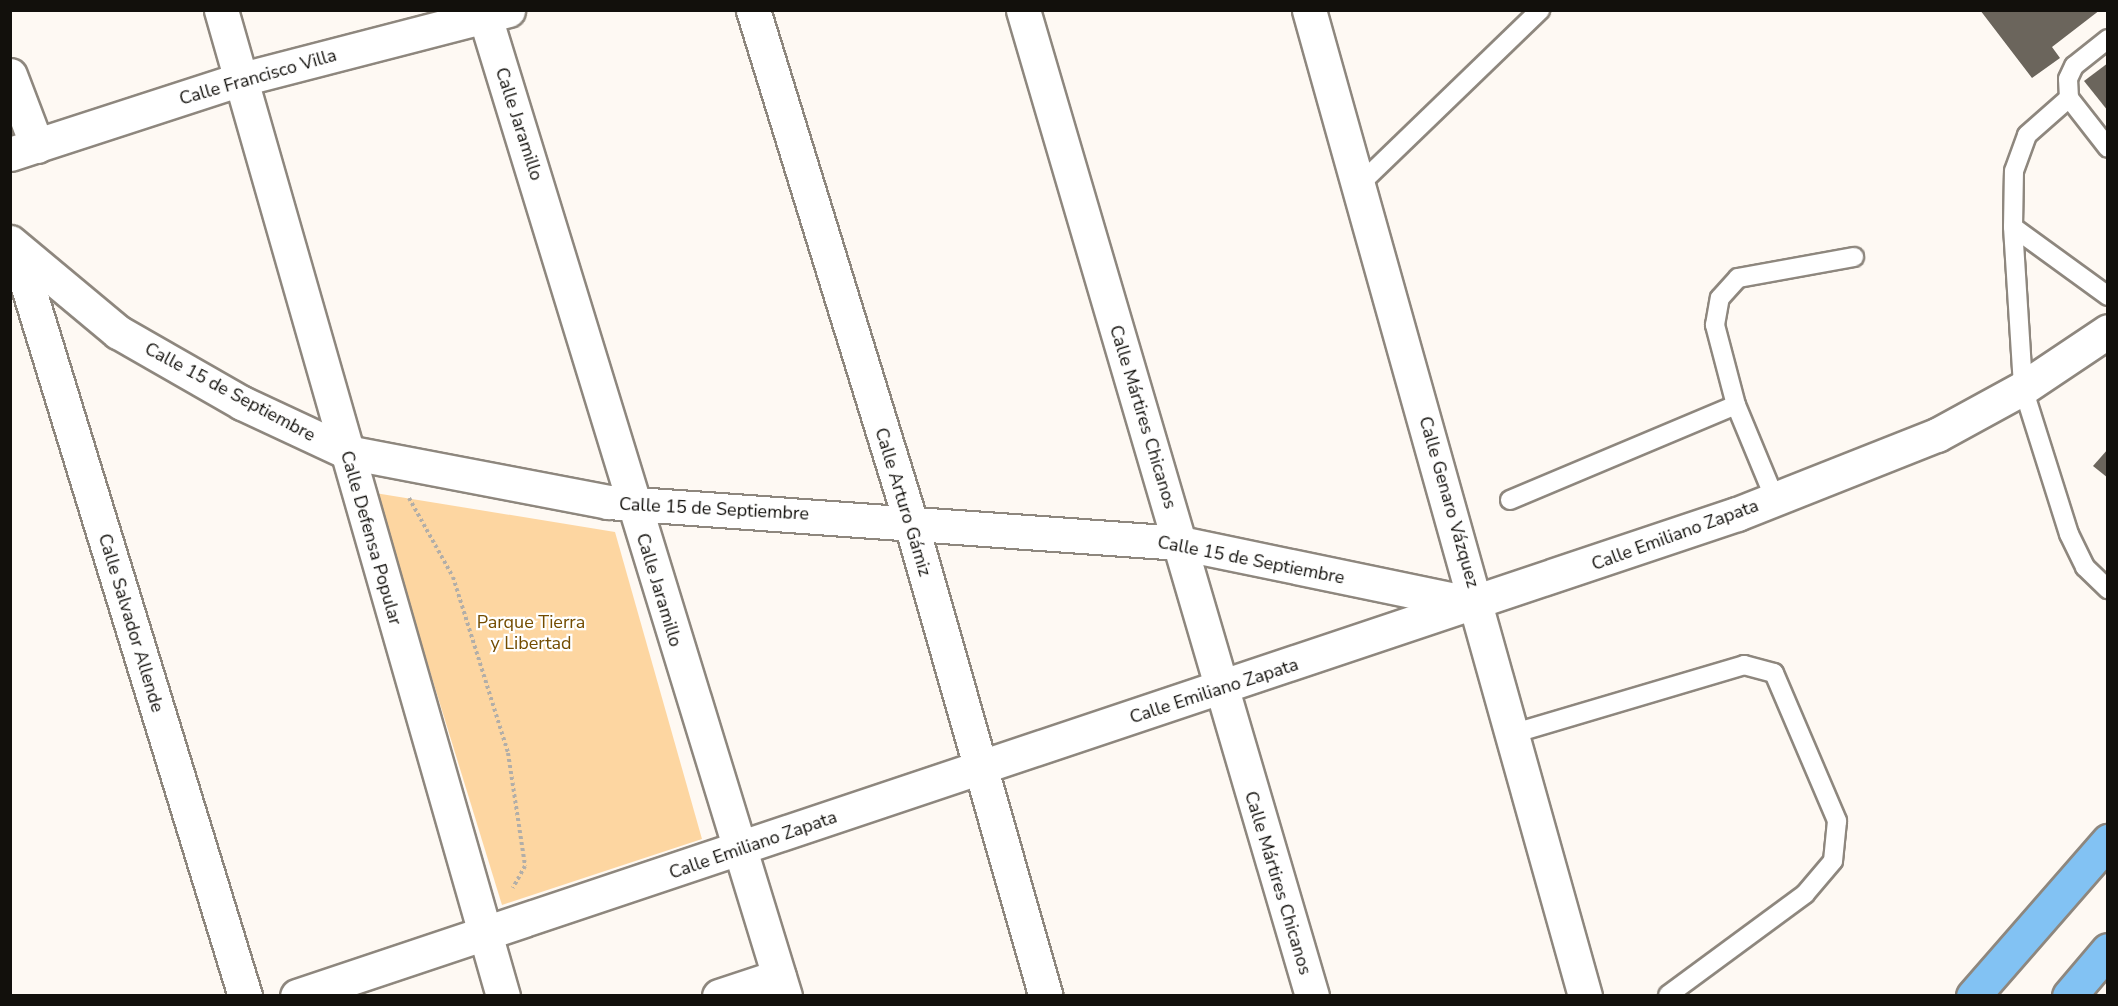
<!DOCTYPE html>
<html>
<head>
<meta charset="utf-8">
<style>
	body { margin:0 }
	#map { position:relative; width:2118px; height:1006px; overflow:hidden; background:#fef9f3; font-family:"Nunito Sans",sans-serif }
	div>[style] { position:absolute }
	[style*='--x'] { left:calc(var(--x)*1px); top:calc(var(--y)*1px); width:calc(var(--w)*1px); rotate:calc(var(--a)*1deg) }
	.green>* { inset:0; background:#fdd6a1 }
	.building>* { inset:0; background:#6b655c }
	.path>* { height:4px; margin-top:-2px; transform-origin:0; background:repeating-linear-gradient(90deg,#b2aea8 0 3px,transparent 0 6px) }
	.roads { filter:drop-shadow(2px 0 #8e877e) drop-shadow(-2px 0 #8e877e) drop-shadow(0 2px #8e877e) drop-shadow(0 -2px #8e877e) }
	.service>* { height:18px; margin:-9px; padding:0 9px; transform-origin:9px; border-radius:9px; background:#fff }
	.minor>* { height:33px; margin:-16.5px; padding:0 16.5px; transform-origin:16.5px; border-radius:16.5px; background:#fff }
	.primary>* { height:33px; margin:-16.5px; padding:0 16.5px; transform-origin:16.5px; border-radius:16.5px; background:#82c2f3 }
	span { translate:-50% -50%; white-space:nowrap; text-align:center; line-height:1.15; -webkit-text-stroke:4.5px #fff; paint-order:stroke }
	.street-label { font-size:18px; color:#12100c }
	.park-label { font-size:18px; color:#734c01 }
	.frame { position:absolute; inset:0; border:12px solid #12100c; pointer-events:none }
</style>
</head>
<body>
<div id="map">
	<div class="green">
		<div style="clip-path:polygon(375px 493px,615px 532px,702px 839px,502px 905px)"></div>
	</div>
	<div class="building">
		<div style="clip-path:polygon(1980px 10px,2100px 10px,2052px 47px,2060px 58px,2032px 78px)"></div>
		<div style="clip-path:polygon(2108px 63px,2108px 111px,2084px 81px)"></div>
		<div style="clip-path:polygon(2108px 449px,2108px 478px,2093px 466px)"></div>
	</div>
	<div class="path">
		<div style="--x:409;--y:498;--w:90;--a:60.9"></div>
		<div style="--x:453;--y:577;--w:184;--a:72.6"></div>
		<div style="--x:508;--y:753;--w:114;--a:81.4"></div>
		<div style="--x:525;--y:866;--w:25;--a:119"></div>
	</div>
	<div class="roads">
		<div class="service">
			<div style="--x:2108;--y:39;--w:43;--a:141.5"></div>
			<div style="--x:2074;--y:66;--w:14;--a:115"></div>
			<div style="--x:2068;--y:79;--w:19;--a:87"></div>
			<div style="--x:2069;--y:98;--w:63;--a:52"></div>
			<div style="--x:1359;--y:185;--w:252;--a:-44"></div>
			<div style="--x:2013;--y:227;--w:56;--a:-89"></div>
			<div style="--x:2014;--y:171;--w:38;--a:-70"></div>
			<div style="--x:2027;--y:135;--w:56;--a:-41.4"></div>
			<div style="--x:2108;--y:296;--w:117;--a:-144"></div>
			<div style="--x:2013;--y:227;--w:161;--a:86.4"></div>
			<div style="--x:2023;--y:388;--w:153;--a:72.5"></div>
			<div style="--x:2069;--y:534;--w:37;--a:64"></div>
			<div style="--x:2085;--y:567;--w:32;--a:44"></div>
			<div style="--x:1736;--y:405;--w:83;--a:-104.7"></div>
			<div style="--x:1715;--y:325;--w:27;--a:-80"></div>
			<div style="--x:1720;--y:298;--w:27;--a:-48"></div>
			<div style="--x:1738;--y:278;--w:118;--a:-10.3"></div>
			<div style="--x:1510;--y:500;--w:245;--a:-22.8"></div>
			<div style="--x:1736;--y:405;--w:102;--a:67.5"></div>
			<div style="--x:1515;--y:733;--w:239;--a:-16.5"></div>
			<div style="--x:1744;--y:665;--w:31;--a:15"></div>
			<div style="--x:1774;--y:673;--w:161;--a:66.9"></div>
			<div style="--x:1837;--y:821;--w:40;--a:95.7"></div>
			<div style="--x:1833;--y:861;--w:43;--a:130.3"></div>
			<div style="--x:1805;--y:894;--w:170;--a:143.6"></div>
		</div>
		<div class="minor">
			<div style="--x:221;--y:10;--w:1026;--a:74.04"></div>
			<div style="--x:483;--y:10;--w:1031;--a:72.97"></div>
			<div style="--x:753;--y:10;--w:534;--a:72.89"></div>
			<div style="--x:910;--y:520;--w:495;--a:74.1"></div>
			<div style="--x:1023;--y:10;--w:1027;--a:73.66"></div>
			<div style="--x:1309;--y:10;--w:1024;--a:74.36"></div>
			<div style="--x:10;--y:75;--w:76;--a:69.2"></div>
			<div style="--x:10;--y:154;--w:240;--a:-18"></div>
			<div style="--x:238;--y:80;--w:279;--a:-14.5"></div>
			<div style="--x:10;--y:242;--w:141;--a:39.8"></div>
			<div style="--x:118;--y:332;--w:143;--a:29.8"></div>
			<div style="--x:242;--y:403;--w:116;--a:25"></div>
			<div style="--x:347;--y:452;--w:266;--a:10.8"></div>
			<div style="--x:608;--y:502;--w:573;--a:4.1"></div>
			<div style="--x:1180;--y:543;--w:301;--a:11.7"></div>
			<div style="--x:17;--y:251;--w:779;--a:72.98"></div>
			<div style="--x:297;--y:996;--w:1519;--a:-18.51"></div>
			<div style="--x:1737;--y:514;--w:215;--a:-21.6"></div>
			<div style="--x:1937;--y:435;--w:98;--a:-28.7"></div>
			<div style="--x:2023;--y:388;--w:102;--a:-33.8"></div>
			<div style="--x:719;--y:996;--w:63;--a:-18.4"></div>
		</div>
		<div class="primary">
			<div style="--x:1973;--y:996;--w:206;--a:-48.9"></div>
			<div style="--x:2069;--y:996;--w:60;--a:-49.7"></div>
		</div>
	</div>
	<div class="street-label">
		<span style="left:258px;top:77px;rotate:-16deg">Calle Francisco Villa</span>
		<span style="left:519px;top:124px;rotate:72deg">Calle Jaramillo</span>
		<span style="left:230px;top:392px;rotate:28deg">Calle 15 de Septiembre</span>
		<span style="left:1143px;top:417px;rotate:73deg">Calle Mártires Chicanos</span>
		<span style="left:903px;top:502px;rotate:73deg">Calle Arturo Gámiz</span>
		<span style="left:1449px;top:502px;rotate:74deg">Calle Genaro Vázquez</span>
		<span style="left:714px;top:509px;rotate:3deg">Calle 15 de Septiembre</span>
		<span style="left:1675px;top:535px;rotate:-20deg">Calle Emiliano Zapata</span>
		<span style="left:371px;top:538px;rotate:74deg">Calle Defensa Popular</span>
		<span style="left:1251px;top:560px;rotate:11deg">Calle 15 de Septiembre</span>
		<span style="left:659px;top:590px;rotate:73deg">Calle Jaramillo</span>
		<span style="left:131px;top:623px;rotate:73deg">Calle Salvador Allende</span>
		<span style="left:1214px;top:691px;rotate:-18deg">Calle Emiliano Zapata</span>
		<span style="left:753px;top:845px;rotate:-19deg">Calle Emiliano Zapata</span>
		<span style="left:1278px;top:883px;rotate:73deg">Calle Mártires Chicanos</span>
	</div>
	<div class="park-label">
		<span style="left:531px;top:633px">Parque Tierra<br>y Libertad</span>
	</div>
	<div class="frame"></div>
</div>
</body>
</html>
